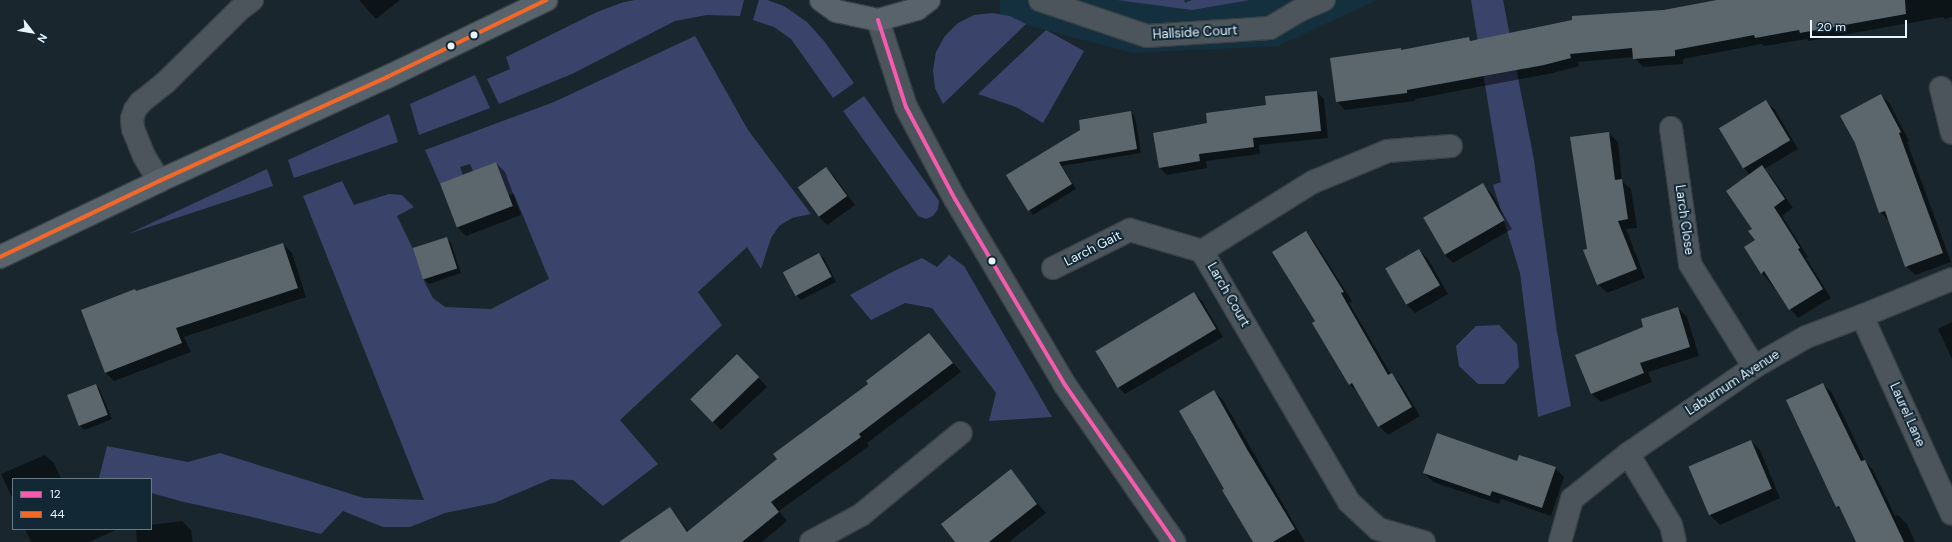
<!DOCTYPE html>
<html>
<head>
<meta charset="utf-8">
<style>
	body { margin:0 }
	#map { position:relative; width:1952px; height:542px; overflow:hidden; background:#1a262d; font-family:"DM Sans",sans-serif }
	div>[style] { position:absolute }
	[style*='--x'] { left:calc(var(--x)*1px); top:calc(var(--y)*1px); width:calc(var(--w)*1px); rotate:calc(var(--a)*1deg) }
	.built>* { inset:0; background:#14303f }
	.green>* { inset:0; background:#3a4369 }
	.shadow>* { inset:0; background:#0007 }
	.building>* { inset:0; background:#5b676c; transform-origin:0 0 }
	.roads { filter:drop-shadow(1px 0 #384147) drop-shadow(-1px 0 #384147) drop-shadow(0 1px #384147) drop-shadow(0 -1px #384147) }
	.minor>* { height:22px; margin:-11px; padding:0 11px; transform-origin:11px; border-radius:11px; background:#4c555c }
	.major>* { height:22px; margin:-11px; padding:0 11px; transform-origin:11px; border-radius:11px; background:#59636c }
	.bus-1>* { height:4px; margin:-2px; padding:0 2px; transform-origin:2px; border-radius:2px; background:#f75aaf }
	.bus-2>* { height:4px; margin:-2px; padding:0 2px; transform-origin:2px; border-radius:2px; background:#f36827 }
	.dots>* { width:11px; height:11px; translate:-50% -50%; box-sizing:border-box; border:2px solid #122835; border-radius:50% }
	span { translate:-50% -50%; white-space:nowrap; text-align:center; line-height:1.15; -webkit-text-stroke:4px #122835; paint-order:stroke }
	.street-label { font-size:13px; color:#e8f5fe }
	.legend { position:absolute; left:12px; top:478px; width:140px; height:52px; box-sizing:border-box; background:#122835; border:1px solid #687a85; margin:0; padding:5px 7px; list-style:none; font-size:12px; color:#e8f5fe }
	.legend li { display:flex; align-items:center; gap:8px; height:20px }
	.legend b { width:20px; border:1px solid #687a85 }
	.north { position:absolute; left:12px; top:12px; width:40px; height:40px; -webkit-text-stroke:3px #122835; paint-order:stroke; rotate:121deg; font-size:11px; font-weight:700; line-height:16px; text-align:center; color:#e8f5fe }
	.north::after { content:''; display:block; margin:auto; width:14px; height:18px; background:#e8f5fe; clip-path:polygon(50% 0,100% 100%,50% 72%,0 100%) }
	.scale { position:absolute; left:1810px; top:20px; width:97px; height:18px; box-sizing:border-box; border:2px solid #e8f5fe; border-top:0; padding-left:5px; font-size:12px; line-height:14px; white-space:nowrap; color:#e8f5fe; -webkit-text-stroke:3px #122835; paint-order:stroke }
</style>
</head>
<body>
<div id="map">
	<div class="built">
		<div style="clip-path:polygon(1000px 0,1377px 0,1278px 46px,1133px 53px,1000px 18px)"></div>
	</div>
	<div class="green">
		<div style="clip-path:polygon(635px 0,744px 0,740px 16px,707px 15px,675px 21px,572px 74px,499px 104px,487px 79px,510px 69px,506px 57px,597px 12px,624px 2px)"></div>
		<div style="clip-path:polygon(759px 0,767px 0,784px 6px,807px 22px,824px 41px,854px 83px,833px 98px,791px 39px,774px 27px,753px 20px)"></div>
		<div style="clip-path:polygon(1117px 0,1184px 0,1185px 3px,1192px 0,1250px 0,1192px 10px)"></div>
		<div style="clip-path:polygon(1471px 0,1503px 0,1534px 160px,1557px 332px,1571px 406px,1538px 417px,1520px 273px,1493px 185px,1501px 182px)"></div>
		<div style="clip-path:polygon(992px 13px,1010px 16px,1026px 24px,943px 104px,935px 88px,933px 70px,936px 52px,945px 36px,958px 23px,974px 15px)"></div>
		<div style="clip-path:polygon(1046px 30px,1084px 51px,1043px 123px,1016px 107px,978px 94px)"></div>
		<div style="clip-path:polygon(695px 36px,748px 130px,811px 214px,792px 218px,779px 226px,771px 238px,761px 269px,747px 247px,698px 292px,722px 325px,620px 420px,658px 464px,603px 506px,573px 480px,551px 479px,494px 503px,445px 513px,410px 527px,383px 527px,343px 511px,321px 534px,248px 516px,184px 502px,151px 493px,151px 479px,99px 478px,107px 446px,188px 462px,220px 453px,364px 498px,424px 500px,303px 196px,342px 181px,354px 205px,389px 194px,402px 195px,414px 207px,397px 216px,413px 249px,423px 279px,433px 298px,445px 307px,491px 309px,549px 279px,514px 194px,509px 195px,496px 162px,473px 171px,470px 164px,460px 167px,463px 175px,440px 184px,425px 150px,554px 102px)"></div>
		<div style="clip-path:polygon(475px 75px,490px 108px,419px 135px,410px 104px)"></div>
		<div style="clip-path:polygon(864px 96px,939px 201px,938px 209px,933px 216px,926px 219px,918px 216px,843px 111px)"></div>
		<div style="clip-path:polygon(389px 114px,398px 142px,294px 178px,288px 160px)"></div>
		<div style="clip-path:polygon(267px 169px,273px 186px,128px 234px)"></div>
		<div style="clip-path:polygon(949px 255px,964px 266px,1052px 417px,989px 421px,996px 393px,932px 308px,905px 303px,871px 320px,850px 295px,894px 271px,922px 258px,937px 267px)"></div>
		<div style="clip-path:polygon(1499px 325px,1517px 344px,1519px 367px,1504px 384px,1478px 384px,1459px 366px,1456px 346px,1476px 326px)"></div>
	</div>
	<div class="shadow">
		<div style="clip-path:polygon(359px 0,400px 0,376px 19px)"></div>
		<div style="clip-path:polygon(1722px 0,1952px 0,1952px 17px,1945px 19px,1943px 17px,1809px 41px,1807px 39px,1764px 46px,1762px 44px,1683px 59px,1683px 64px,1643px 67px,1634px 57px,1578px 62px,1579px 66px,1553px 73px,1415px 99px,1415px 101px,1345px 110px,1337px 101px,1402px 51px,1469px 38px,1472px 41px)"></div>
		<div style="clip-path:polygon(1317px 92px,1324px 99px,1328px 138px,1259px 145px,1260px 154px,1206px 161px,1207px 168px,1167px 175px,1160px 168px,1154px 133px,1208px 123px)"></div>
		<div style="clip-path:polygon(1881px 95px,1890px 104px,1909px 141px,1907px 142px,1951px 262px,1915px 275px,1906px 266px,1889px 221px,1880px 212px)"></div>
		<div style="clip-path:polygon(1766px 101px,1775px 110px,1798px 149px,1764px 169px,1771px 176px,1793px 208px,1782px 216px,1808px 257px,1806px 258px,1831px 298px,1798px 318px,1762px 273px,1753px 229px,1750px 175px,1743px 167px)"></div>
		<div style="clip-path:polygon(1131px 112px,1135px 117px,1141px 153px,1062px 166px,1076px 189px,1033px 215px,1007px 176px,1082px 131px)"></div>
		<div style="clip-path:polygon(1609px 133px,1618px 142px,1622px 181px,1631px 189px,1637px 228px,1626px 229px,1645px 278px,1607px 293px,1598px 284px,1588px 249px)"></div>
		<div style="clip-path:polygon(496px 163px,505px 172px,521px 215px,466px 236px,457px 227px,441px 184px)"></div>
		<div style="clip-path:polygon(826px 168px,835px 177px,855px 205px,827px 225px,818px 216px,798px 188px)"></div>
		<div style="clip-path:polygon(1483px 185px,1492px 194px,1512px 229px,1453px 263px,1444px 254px,1424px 218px)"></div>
		<div style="clip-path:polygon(1305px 232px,1314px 241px,1352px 301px,1349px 303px,1391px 374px,1400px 383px,1420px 416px,1388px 435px,1379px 426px,1359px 393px,1350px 385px,1316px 321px)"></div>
		<div style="clip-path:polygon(447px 238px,451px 243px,461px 273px,429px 284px,424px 279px,414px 249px)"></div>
		<div style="clip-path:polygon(283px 244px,292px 253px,306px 297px,184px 337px,191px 352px,114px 381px,105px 372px,136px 292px)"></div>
		<div style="clip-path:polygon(1419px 250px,1428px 259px,1448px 294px,1415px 313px,1406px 304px)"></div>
		<div style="clip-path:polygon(819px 254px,824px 258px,836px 282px,801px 300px,796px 295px)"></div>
		<div style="clip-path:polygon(1194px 293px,1202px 301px,1223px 337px,1125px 394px,1117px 386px,1097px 353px)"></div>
		<div style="clip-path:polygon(1678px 308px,1687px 317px,1699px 356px,1648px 372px,1652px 382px,1601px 402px,1592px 394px,1644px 328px)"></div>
		<div style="clip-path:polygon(1952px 322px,1952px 359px,1938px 329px)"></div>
		<div style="clip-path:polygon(929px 334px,961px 372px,867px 443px,869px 446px,779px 511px,787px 521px,762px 542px,620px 542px,670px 508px,689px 532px)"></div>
		<div style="clip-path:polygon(746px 364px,767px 387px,721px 430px,691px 399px)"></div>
		<div style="clip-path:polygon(1823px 384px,1832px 393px,1865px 461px,1873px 470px,1895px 516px,1898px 515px,1907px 524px,1915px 542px,1857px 542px,1842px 511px,1837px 506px)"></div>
		<div style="clip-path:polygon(96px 385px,100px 390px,112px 419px,85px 430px,80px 426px,68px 396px)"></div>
		<div style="clip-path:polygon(1214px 391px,1223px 400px,1305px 542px,1254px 542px,1225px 489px)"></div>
		<div style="clip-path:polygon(1751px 441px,1760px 450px,1780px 498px,1720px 525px,1711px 516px,1690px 468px)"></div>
		<div style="clip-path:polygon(45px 455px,54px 463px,61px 479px,13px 479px,13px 500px,1px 474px)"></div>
		<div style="clip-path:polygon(1518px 462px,1555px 468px,1564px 477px,1551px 516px,1501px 499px,1499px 504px,1433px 482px,1424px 473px)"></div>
		<div style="clip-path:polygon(1010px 471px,1046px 513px,1009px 542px,956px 542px)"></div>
		<div style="clip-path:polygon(182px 521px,191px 530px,193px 542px,137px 542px,136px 529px,151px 529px,151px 525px)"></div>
		<div style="clip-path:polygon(25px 529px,118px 529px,89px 542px,31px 542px)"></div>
	</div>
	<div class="building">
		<div style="clip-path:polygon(1717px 0,1905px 0,1906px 14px,1800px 33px,1799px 30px,1755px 38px,1754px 35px,1675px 50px,1675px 56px,1633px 59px,1632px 48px,1570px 54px,1571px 58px,1544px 65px,1407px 90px,1407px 93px,1336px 102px,1330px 58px,1401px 48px,1401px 50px,1469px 37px,1470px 41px,1572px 20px,1572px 16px,1663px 10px)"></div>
		<div style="clip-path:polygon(1317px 91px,1321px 131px,1253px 138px,1254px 147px,1199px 154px,1200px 161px,1159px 168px,1153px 133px,1207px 123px,1206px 113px,1266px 105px,1265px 96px)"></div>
		<div style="clip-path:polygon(1881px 94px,1901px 132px,1899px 133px,1943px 253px,1905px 267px,1885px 211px,1879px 213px,1855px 143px,1840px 116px)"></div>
		<div style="left:1766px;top:100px;width:47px;height:55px;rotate:59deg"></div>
		<div style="clip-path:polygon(1131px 111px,1137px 149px,1059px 162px,1072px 184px,1028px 211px,1006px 175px,1080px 130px,1079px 120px)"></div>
		<div style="clip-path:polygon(1609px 132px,1615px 180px,1622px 179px,1628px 219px,1618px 221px,1637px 269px,1597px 285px,1583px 250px,1587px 249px,1570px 137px)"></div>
		<div style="left:496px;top:162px;width:47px;height:60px;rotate:69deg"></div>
		<div style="clip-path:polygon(1762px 165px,1785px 199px,1774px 207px,1800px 248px,1798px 249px,1823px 289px,1789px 310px,1764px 271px,1761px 274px,1744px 247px,1755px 240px,1748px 231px,1752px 229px,1726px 191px)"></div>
		<div style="left:826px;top:167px;width:36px;height:35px;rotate:54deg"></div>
		<div style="left:1483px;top:183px;width:43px;height:69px;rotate:60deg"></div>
		<div style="clip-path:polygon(1306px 231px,1344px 292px,1341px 293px,1388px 375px,1392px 373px,1412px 407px,1378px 427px,1352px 383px,1349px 385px,1312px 323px,1315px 321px,1272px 252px)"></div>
		<div style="left:447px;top:237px;width:33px;height:36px;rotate:72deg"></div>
		<div style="clip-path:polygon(283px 243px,298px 288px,176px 328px,182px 343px,105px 373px,81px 310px,135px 289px,136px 291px)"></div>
		<div style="left:1419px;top:249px;width:42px;height:39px;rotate:60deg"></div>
		<div style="left:819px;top:253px;width:27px;height:41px;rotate:62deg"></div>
		<div style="left:1194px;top:292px;width:43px;height:115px;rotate:59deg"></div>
		<div style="clip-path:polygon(1678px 307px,1690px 347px,1640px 363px,1644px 373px,1591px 394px,1575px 355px,1643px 327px,1641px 319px)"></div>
		<div style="clip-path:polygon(929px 333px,953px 363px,859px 434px,861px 437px,771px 502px,779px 512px,742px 542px,619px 542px,670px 507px,687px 532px,777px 459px,773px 454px,868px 384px,866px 381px)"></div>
		<div style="left:737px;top:354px;width:32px;height:65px;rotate:46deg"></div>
		<div style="clip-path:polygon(1823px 383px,1861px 461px,1865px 460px,1904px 542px,1856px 542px,1839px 506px,1836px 507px,1786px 400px)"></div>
		<div style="left:96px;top:384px;width:33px;height:31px;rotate:69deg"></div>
		<div style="clip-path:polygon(1214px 390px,1248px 451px,1295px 529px,1273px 542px,1253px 542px,1222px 490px,1224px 489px,1179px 411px)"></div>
		<div style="clip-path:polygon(1437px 433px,1517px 461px,1519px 455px,1556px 467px,1542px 508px,1492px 491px,1490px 496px,1423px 473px)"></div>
		<div style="left:1751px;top:440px;width:53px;height:68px;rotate:67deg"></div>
		<div style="clip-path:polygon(1011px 469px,1037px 504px,989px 542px,955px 542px,941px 524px)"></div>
	</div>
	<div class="roads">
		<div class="minor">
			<div style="--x:1040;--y:0;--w:113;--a:18.6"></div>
			<div style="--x:1147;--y:36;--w:123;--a:-3.7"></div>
			<div style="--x:1270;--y:28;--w:35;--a:-31"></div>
			<div style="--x:1300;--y:10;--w:26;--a:-23"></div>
			<div style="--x:878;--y:20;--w:91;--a:72.2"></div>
			<div style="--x:906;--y:107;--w:104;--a:62"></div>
			<div style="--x:955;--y:199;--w:216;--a:59.4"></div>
			<div style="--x:1065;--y:385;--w:191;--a:55.2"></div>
			<div style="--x:1941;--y:88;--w:46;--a:76.3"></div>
			<div style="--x:1671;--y:128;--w:137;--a:82"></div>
			<div style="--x:1690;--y:264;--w:121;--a:58.1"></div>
			<div style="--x:159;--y:181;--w:29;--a:-121"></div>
			<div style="--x:144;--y:156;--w:29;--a:-112"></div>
			<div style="--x:133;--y:129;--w:10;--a:-96"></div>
			<div style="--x:132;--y:119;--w:9;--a:-72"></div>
			<div style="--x:135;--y:110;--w:9;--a:-54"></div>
			<div style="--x:140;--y:103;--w:33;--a:-39"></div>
			<div style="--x:166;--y:82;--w:104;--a:-44.6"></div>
			<div style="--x:240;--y:9;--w:15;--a:-37"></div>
			<div style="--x:1053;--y:268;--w:86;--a:-26.3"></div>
			<div style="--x:1130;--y:230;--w:75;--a:16.3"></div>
			<div style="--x:1862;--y:316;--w:217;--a:65.6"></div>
			<div style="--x:1628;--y:454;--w:83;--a:58.8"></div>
			<div style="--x:1671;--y:525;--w:17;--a:77"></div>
			<div style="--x:811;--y:542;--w:57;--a:-28.4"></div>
			<div style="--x:861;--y:515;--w:129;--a:-39.4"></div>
			<div style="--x:1424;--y:542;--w:48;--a:-164.2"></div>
			<div style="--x:1378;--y:529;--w:40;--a:-137"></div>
			<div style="--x:1349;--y:502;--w:291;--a:-120.4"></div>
			<div style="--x:1202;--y:251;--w:131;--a:-31.9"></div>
			<div style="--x:1313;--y:182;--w:81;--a:-22.5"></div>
			<div style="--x:1388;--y:151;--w:63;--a:-4.5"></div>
			<div style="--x:1560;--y:542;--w:45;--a:-74.4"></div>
			<div style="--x:1572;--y:499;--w:72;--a:-38.8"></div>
			<div style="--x:1628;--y:454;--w:153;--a:-34.6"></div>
			<div style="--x:1754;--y:367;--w:60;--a:-30"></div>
			<div style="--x:1806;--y:337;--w:60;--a:-20.6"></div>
			<div style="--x:1862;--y:316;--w:97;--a:-22.3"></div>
		</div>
		<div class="major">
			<div style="--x:821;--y:0;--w:19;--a:36"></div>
			<div style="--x:836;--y:11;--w:43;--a:12.1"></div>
			<div style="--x:878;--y:20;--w:41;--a:-15.8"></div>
			<div style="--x:917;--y:9;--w:15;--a:-37"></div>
			<div style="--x:0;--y:257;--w:176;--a:-25.5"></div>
			<div style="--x:159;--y:181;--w:251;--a:-24.5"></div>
			<div style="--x:387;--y:77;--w:177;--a:-25.8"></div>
		</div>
	</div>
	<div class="bus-1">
		<div style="--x:878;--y:20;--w:91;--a:72.2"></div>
		<div style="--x:906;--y:107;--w:104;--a:62"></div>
		<div style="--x:955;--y:199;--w:216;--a:59.4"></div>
		<div style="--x:1065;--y:385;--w:191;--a:55.2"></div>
	</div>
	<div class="bus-2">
		<div style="--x:0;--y:257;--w:176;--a:-25.5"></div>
		<div style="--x:159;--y:181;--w:251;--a:-24.5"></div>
		<div style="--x:387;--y:77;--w:177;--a:-25.8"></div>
	</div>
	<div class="dots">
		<div style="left:474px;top:35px;background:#e8f5fe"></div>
		<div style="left:451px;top:46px;background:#e8f5fe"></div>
		<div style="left:992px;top:261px;background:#e8f5fe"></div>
	</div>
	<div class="street-label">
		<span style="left:1195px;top:33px;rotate:-3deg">Hallside Court</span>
		<span style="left:1684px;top:220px;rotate:82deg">Larch Close</span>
		<span style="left:1093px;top:249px;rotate:-27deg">Larch Gait</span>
		<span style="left:1228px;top:295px;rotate:60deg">Larch Court</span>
		<span style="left:1733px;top:383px;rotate:-33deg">Laburnum Avenue</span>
		<span style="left:1907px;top:415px;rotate:66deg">Laurel Lane</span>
	</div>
	<ul class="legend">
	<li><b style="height:5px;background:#f75aaf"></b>12</li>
	<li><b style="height:5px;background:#f36827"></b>44</li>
	</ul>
	<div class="north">N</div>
	<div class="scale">20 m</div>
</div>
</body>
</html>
